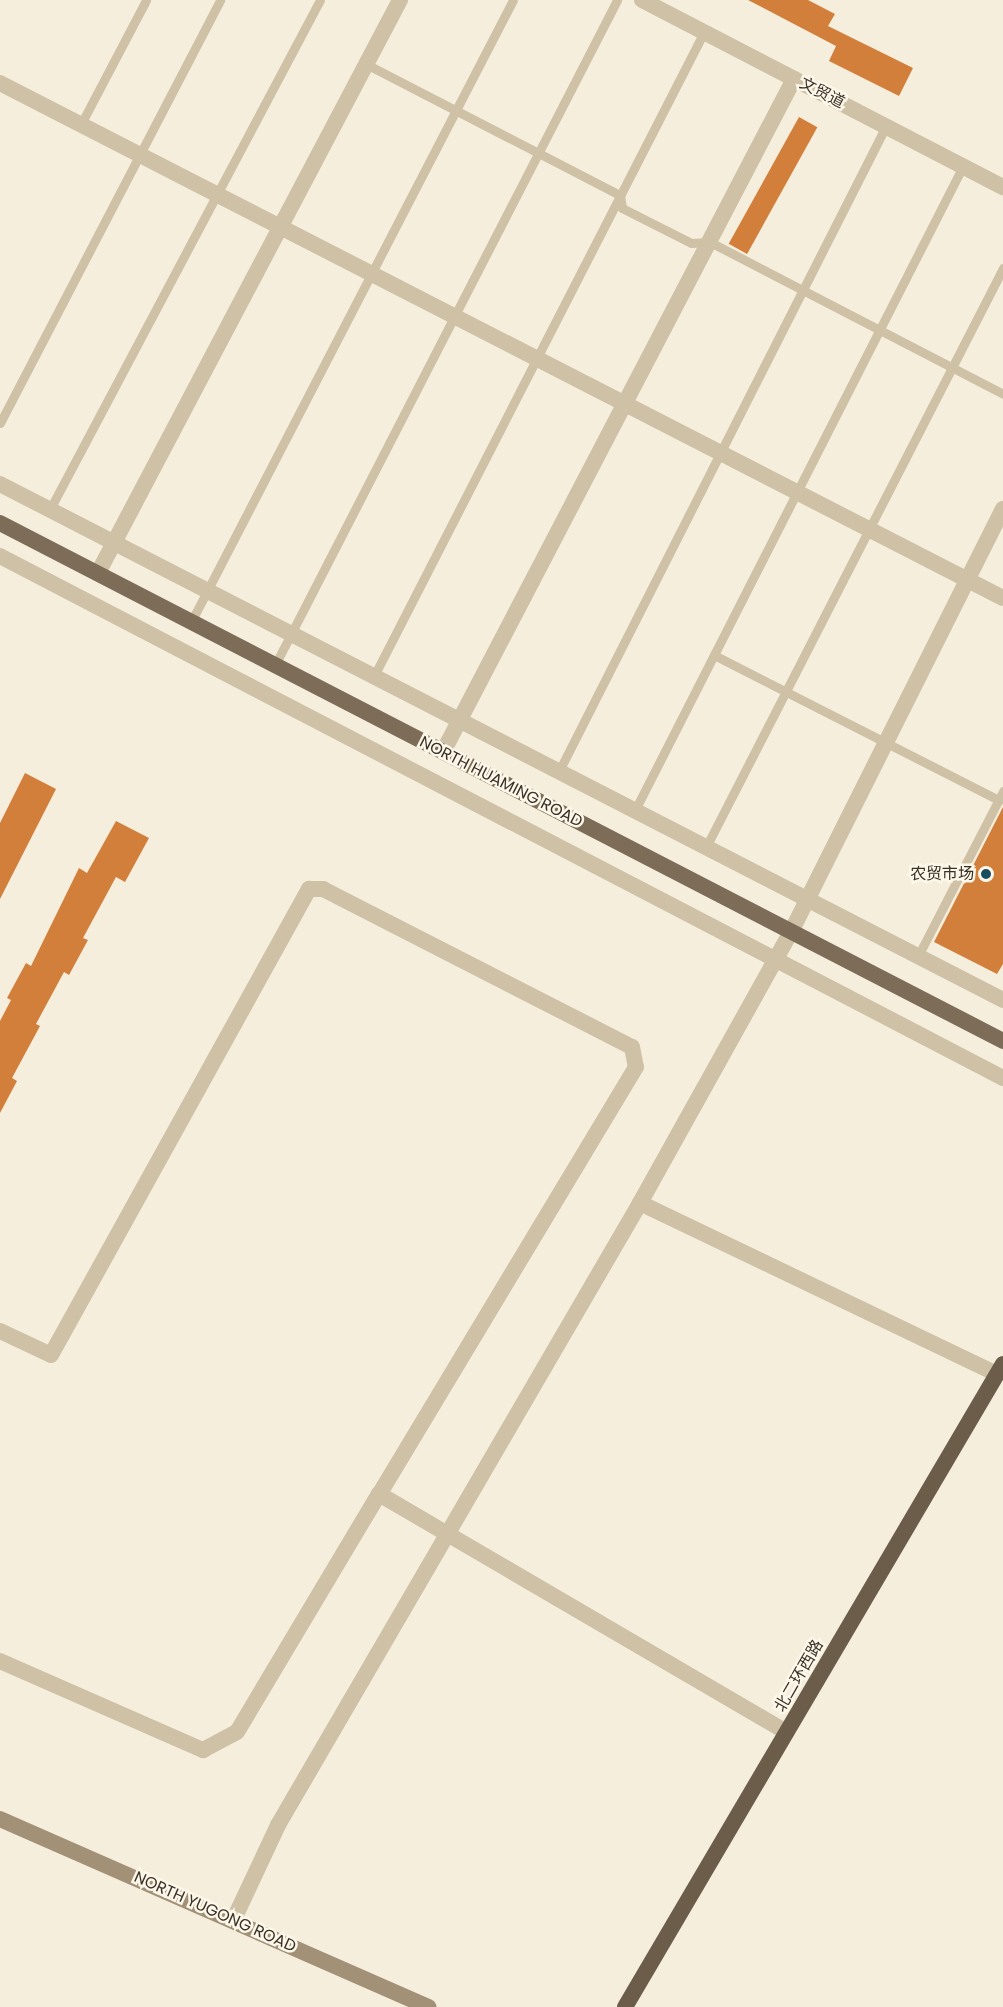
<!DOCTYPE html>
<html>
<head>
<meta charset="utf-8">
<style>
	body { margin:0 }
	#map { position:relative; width:1003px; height:2007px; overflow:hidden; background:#f5eedc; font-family:Poppins,"Noto Sans SC",sans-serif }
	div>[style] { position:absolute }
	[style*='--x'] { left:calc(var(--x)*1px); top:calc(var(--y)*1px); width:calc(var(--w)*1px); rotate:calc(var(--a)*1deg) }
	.building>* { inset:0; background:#d27f3c; transform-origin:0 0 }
	.service>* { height:9px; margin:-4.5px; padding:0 4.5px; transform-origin:4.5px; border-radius:4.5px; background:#cec1a6 }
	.minor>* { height:16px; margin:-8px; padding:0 8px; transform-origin:8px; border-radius:8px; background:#cec1a6 }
	.secondary>* { height:16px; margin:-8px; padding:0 8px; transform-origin:8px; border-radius:8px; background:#a29077 }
	.primary>* { height:16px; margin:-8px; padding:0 8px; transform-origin:8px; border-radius:8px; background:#7d6c57 }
	.trunk>* { height:16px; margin:-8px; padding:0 8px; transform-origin:8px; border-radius:8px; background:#6c5c4a }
	.dots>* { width:16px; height:16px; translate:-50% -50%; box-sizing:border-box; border:3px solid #fcf7e9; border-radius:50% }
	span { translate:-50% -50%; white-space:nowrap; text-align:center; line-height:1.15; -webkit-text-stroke:5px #fcf7e9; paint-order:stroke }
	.street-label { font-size:16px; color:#3a3128 }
	.poi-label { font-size:16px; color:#3a3128 }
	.right { translate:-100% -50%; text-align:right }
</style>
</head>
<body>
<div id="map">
	<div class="building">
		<div style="clip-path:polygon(748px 0,808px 0,835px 14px,828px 26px,913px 68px,899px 96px,829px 61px,836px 46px)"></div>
		<div style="left:799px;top:117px;width:21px;height:145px;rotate:29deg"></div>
		<div style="clip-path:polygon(25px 773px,56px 789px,0 899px,0 823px)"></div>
		<div style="clip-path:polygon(1003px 807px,1003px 964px,997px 974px,934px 942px)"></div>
		<div style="clip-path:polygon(116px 821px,149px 838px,125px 882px,116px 877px,83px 938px,88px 940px,69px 975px,64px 972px,36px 1024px,40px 1026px,12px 1078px,17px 1081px,0 1113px,0 1021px,11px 1000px,7px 998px,26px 963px,31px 966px,79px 868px,87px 873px)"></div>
	</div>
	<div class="service">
		<div style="--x:366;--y:64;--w:286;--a:27.3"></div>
		<div style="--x:620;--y:195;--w:13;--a:81"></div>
		<div style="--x:622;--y:208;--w:77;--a:26.9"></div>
		<div style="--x:691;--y:243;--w:19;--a:-3"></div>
		<div style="--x:710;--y:242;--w:330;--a:27.4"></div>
		<div style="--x:81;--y:124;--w:140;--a:-62.3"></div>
		<div style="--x:0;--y:423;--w:477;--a:-62.5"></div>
		<div style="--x:50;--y:509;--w:576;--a:-62.06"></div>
		<div style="--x:191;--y:622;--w:700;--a:-62.63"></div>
		<div style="--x:714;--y:655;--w:320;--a:27"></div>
		<div style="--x:275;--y:665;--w:748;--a:-62.78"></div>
		<div style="--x:374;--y:676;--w:724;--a:-62.87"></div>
		<div style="--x:559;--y:771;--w:723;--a:-63.12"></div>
		<div style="--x:635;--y:810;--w:723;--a:-63.01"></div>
		<div style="--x:706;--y:847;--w:651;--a:-62.84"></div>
		<div style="--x:918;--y:956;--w:186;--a:-62.7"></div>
	</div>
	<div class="minor">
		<div style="--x:642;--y:0;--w:407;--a:27.4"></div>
		<div style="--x:0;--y:83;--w:1127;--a:27.18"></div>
		<div style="--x:0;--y:484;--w:1128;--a:27.22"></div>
		<div style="--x:0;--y:556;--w:1131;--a:27.49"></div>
		<div style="--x:98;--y:573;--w:648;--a:-62.21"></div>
		<div style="--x:443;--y:752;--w:759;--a:-62.46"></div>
		<div style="--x:640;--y:1203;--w:396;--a:25.6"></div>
		<div style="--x:0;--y:1331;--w:56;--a:25.2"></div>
		<div style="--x:51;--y:1355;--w:533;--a:-61.03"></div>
		<div style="--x:309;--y:889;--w:14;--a:0"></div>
		<div style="--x:323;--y:889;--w:347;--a:27.1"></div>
		<div style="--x:632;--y:1047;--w:20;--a:79"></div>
		<div style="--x:636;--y:1067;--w:498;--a:121"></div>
		<div style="--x:379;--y:1494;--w:472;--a:30.3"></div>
		<div style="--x:0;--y:1661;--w:222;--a:23.7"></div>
		<div style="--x:203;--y:1750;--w:38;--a:-28"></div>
		<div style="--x:237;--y:1732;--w:277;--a:-59.2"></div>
		<div style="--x:234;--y:1919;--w:104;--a:-64.9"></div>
		<div style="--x:278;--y:1825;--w:720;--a:-59.8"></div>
		<div style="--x:640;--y:1203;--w:312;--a:-60.9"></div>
		<div style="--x:792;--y:930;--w:471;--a:-63.4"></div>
	</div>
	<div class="secondary">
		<div style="--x:0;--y:1819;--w:468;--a:23.7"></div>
	</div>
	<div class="primary">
		<div style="--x:0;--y:523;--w:1129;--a:27.31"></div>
	</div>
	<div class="trunk">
		<div style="--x:625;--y:2007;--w:746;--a:-59.55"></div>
	</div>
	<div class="dots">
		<div style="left:986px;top:874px;background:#184d60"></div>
	</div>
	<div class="street-label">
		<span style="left:822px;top:93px;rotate:27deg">文贸道</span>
		<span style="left:501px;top:782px;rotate:27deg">NORTH HUAMING ROAD</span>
		<span style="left:799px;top:1676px;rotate:-60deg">北二环西路</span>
		<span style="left:215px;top:1912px;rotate:24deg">NORTH YUGONG ROAD</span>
	</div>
	<div class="poi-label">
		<span class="right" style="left:974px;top:874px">农贸市场</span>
	</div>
</div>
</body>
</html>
